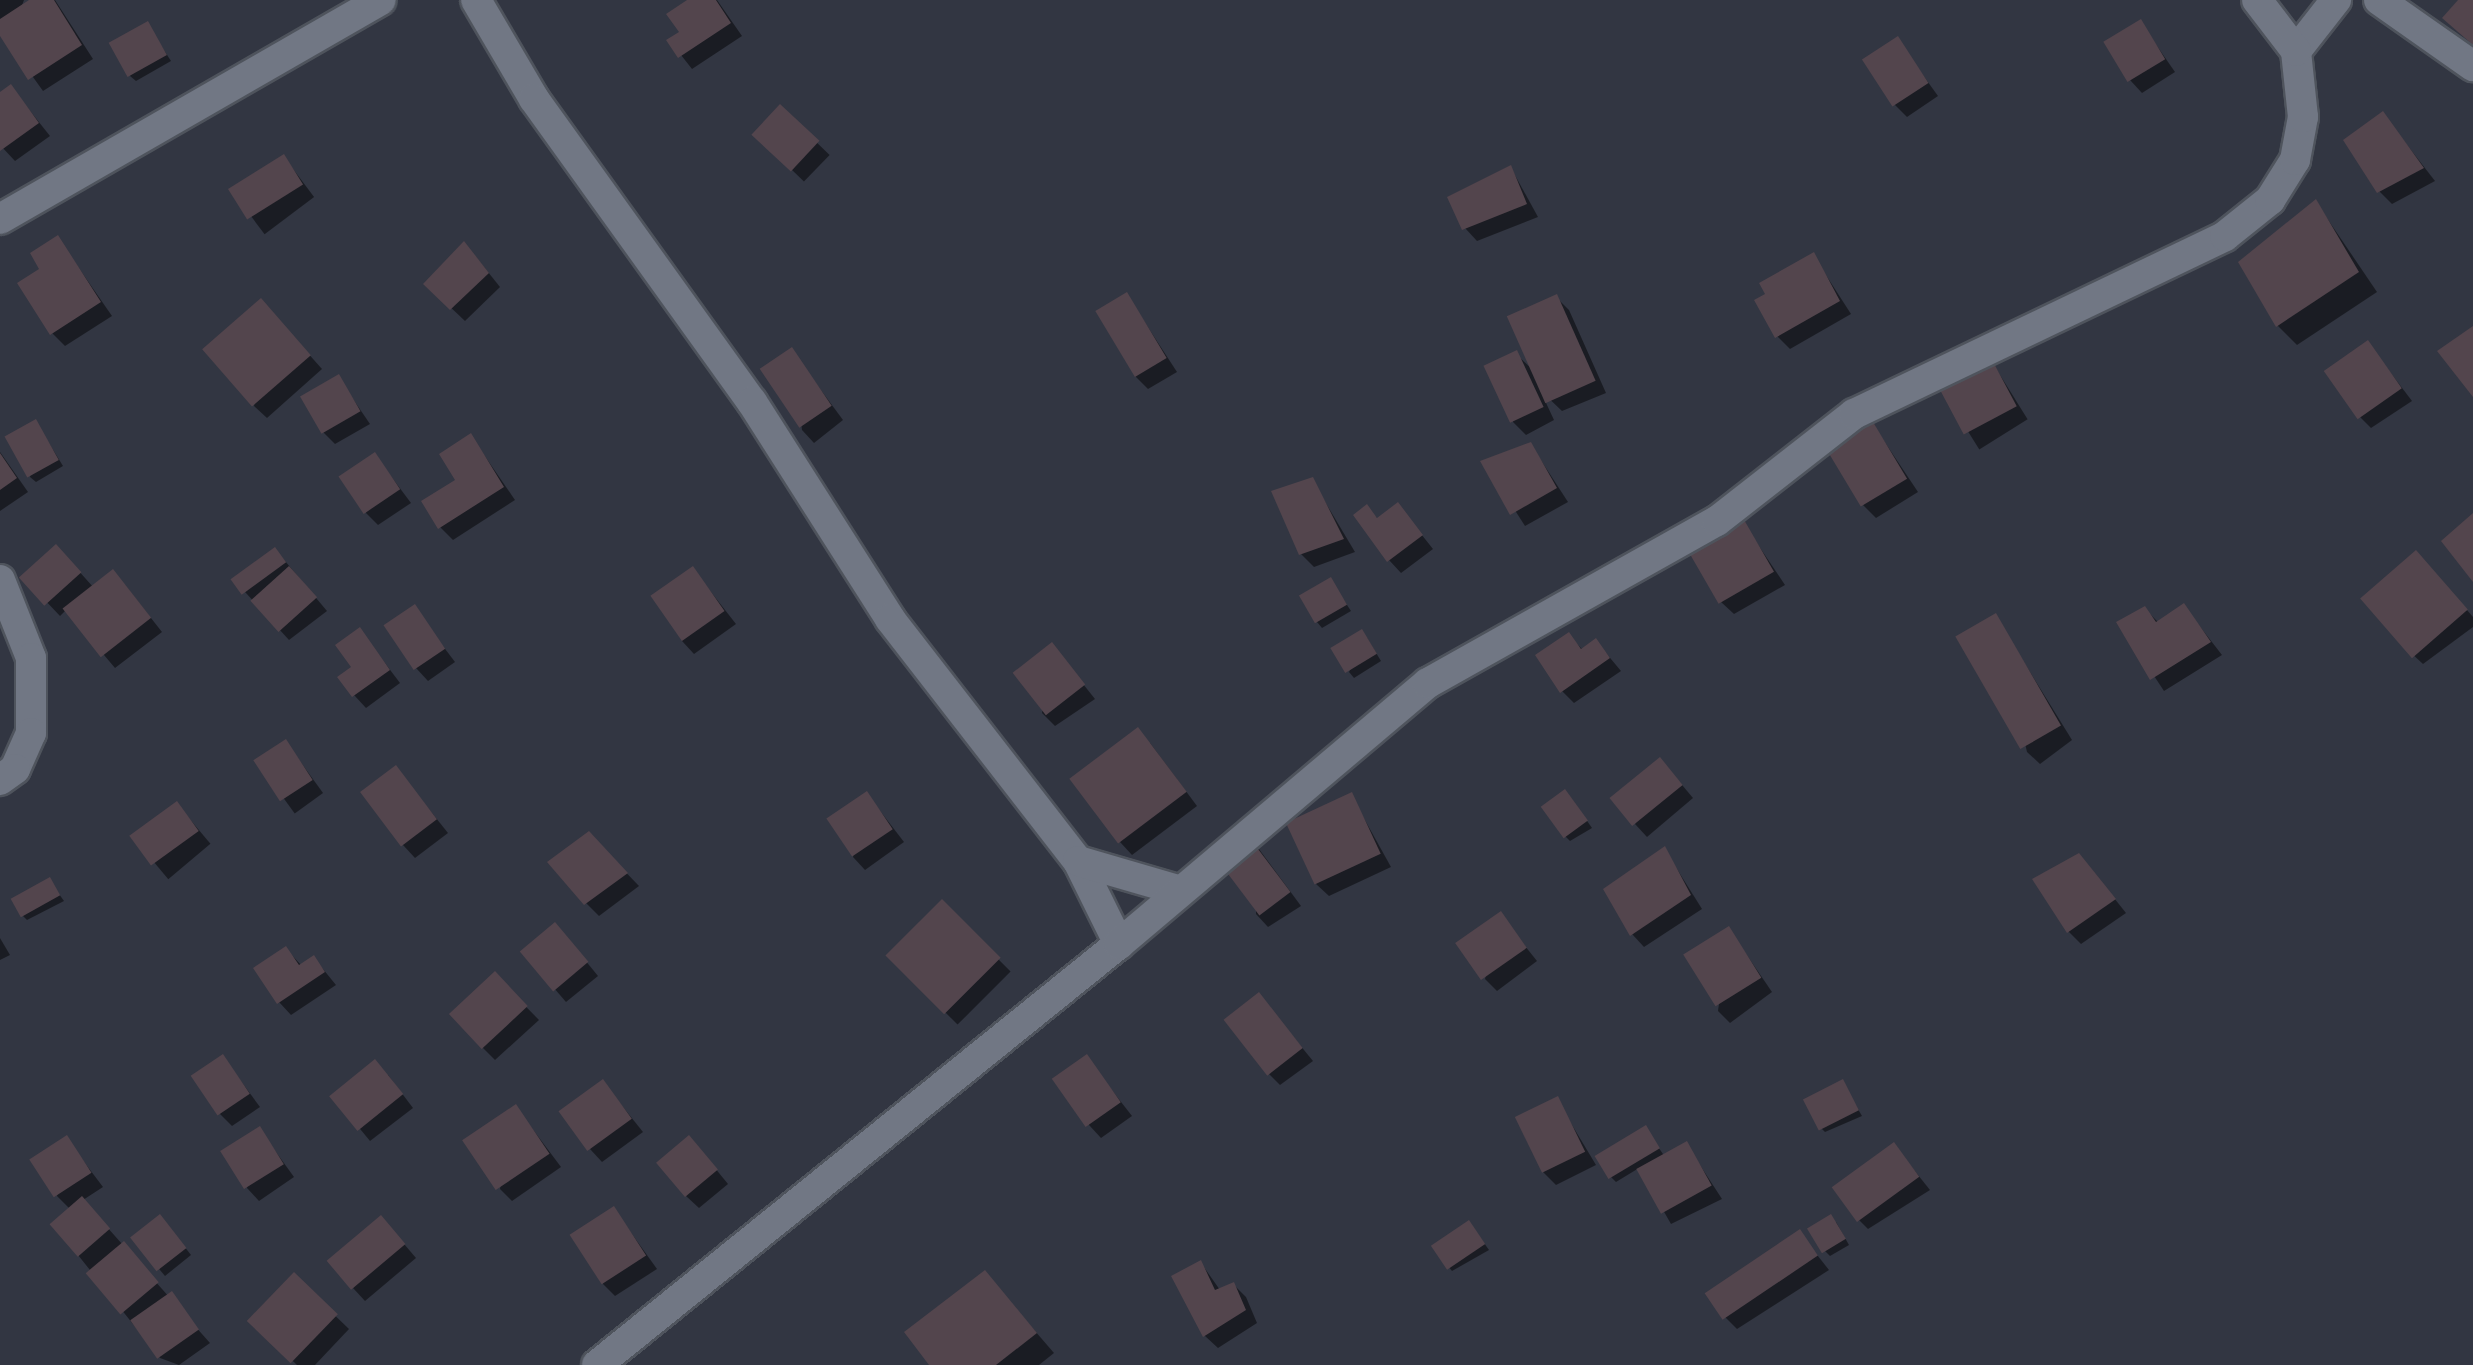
<!DOCTYPE html>
<html>
<head>
<meta charset="utf-8">
<style>
	body { margin:0 }
	#map { position:relative; width:2473px; height:1365px; overflow:hidden; background:#323642; font-family:Roboto,sans-serif }
	div>[style] { position:absolute }
	[style*='--x'] { left:calc(var(--x)*1px); top:calc(var(--y)*1px); width:calc(var(--w)*1px); rotate:calc(var(--a)*1deg) }
	.shadow>* { inset:0; background:#0007; transform-origin:0 0 }
	.building>* { inset:0; background:#53454d; transform-origin:0 0 }
	.roads { filter:drop-shadow(2px 0 #4f545d) drop-shadow(-2px 0 #4f545d) drop-shadow(0 2px #4f545d) drop-shadow(0 -2px #4f545d) }
	.minor>* { height:30px; margin:-15px; padding:0 15px; transform-origin:15px; border-radius:15px; background:#717784 }
	span { translate:-50% -50%; white-space:nowrap; text-align:center; line-height:1.15; -webkit-text-stroke:8px #323642; paint-order:stroke }
</style>
</head>
<body>
<div id="map">
	<div class="shadow">
		<div style="clip-path:polygon(0 0,24px 0,21px 8px,55px 0,93px 59px,43px 91px,0 31px)"></div>
		<div style="clip-path:polygon(692px 0,717px 0,742px 36px,692px 69px,670px 41px,682px 33px)"></div>
		<div style="clip-path:polygon(2141px 23px,2175px 72px,2142px 93px,2130px 80px)"></div>
		<div style="clip-path:polygon(147px 24px,171px 61px,136px 81px,130px 76px)"></div>
		<div style="clip-path:polygon(1897px 39px,1938px 96px,1907px 117px,1894px 104px)"></div>
		<div style="clip-path:polygon(11px 87px,50px 136px,15px 161px,0 145px,0 95px)"></div>
		<div style="left:780px;top:107px;width:69px;height:37px;rotate:44deg"></div>
		<div style="clip-path:polygon(2383px 114px,2435px 181px,2392px 204px,2379px 191px)"></div>
		<div style="left:284px;top:157px;width:50px;height:62px;rotate:53deg"></div>
		<div style="clip-path:polygon(1511px 168px,1538px 217px,1477px 241px,1465px 228px)"></div>
		<div style="clip-path:polygon(2316px 202px,2377px 292px,2297px 345px,2278px 326px,2242px 263px)"></div>
		<div style="clip-path:polygon(58px 238px,112px 316px,65px 346px,52px 333px,43px 269px)"></div>
		<div style="clip-path:polygon(1813px 255px,1851px 314px,1790px 349px,1777px 336px)"></div>
		<div style="clip-path:polygon(476px 257px,500px 287px,465px 321px,426px 284px)"></div>
		<div style="clip-path:polygon(1127px 295px,1177px 372px,1148px 389px,1135px 376px)"></div>
		<div style="clip-path:polygon(1556px 297px,1569px 310px,1606px 393px,1562px 411px,1540px 390px,1554px 420px,1526px 435px,1513px 422px,1516px 354px,1536px 373px)"></div>
		<div style="clip-path:polygon(273px 314px,322px 369px,267px 418px,254px 406px)"></div>
		<div style="clip-path:polygon(2368px 343px,2412px 401px,2371px 428px,2358px 415px)"></div>
		<div style="clip-path:polygon(792px 351px,843px 420px,814px 443px,802px 430px)"></div>
		<div style="left:1990px;top:359px;width:71px;height:57px;rotate:58deg"></div>
		<div style="clip-path:polygon(338px 377px,370px 424px,335px 444px,323px 432px)"></div>
		<div style="clip-path:polygon(1870px 420px,1918px 492px,1876px 518px,1863px 505px)"></div>
		<div style="clip-path:polygon(36px 422px,63px 466px,36px 482px,30px 477px)"></div>
		<div style="clip-path:polygon(471px 436px,515px 500px,453px 540px,440px 527px)"></div>
		<div style="clip-path:polygon(1531px 445px,1568px 502px,1525px 526px,1484px 462px)"></div>
		<div style="clip-path:polygon(0 452px,28px 492px,0 511px)"></div>
		<div style="clip-path:polygon(375px 455px,411px 503px,378px 525px,366px 513px)"></div>
		<div style="clip-path:polygon(1312px 480px,1355px 552px,1314px 567px,1301px 554px)"></div>
		<div style="clip-path:polygon(1398px 505px,1433px 549px,1401px 573px,1389px 560px,1367px 508px,1379px 520px)"></div>
		<div style="clip-path:polygon(1742px 521px,1785px 585px,1734px 614px,1721px 602px)"></div>
		<div style="clip-path:polygon(280px 555px,327px 611px,289px 640px,235px 581px)"></div>
		<div style="clip-path:polygon(68px 559px,94px 588px,125px 585px,162px 632px,115px 668px,66px 610px,60px 616px,23px 577px)"></div>
		<div style="clip-path:polygon(2429px 566px,2473px 617px,2473px 627px,2423px 664px,2410px 652px)"></div>
		<div style="clip-path:polygon(693px 569px,736px 624px,694px 654px,682px 641px)"></div>
		<div style="clip-path:polygon(1331px 581px,1351px 611px,1322px 628px,1317px 622px)"></div>
		<div style="clip-path:polygon(2184px 606px,2222px 655px,2164px 691px,2119px 623px,2145px 609px,2159px 623px)"></div>
		<div style="clip-path:polygon(414px 608px,455px 662px,428px 681px,416px 668px)"></div>
		<div style="clip-path:polygon(1996px 617px,2072px 740px,2040px 764px,2027px 752px)"></div>
		<div style="clip-path:polygon(360px 630px,400px 683px,366px 708px,354px 695px)"></div>
		<div style="clip-path:polygon(1568px 635px,1583px 650px,1596px 641px,1621px 671px,1574px 703px,1562px 691px)"></div>
		<div style="clip-path:polygon(1367px 638px,1381px 661px,1354px 678px,1349px 672px)"></div>
		<div style="clip-path:polygon(1052px 645px,1095px 699px,1055px 726px,1042px 713px)"></div>
		<div style="left:286px;top:742px;width:63px;height:35px;rotate:54deg"></div>
		<div style="clip-path:polygon(1150px 743px,1197px 806px,1132px 855px,1120px 842px)"></div>
		<div style="clip-path:polygon(396px 768px,448px 833px,415px 858px,403px 845px)"></div>
		<div style="clip-path:polygon(1672px 773px,1693px 798px,1647px 837px,1635px 824px)"></div>
		<div style="clip-path:polygon(867px 794px,904px 842px,865px 870px,853px 857px)"></div>
		<div style="clip-path:polygon(1351px 795px,1391px 867px,1329px 896px,1316px 884px)"></div>
		<div style="clip-path:polygon(1571px 798px,1592px 828px,1570px 841px,1565px 836px)"></div>
		<div style="left:177px;top:804px;width:52px;height:55px;rotate:50deg"></div>
		<div style="clip-path:polygon(589px 834px,639px 886px,599px 916px,586px 903px)"></div>
		<div style="clip-path:polygon(1256px 845px,1301px 906px,1268px 927px,1256px 914px)"></div>
		<div style="clip-path:polygon(1665px 850px,1702px 909px,1644px 947px,1632px 934px)"></div>
		<div style="clip-path:polygon(2091px 869px,2126px 913px,2081px 944px,2068px 931px)"></div>
		<div style="clip-path:polygon(49px 880px,64px 901px,27px 920px,22px 915px)"></div>
		<div style="left:942px;top:903px;width:97px;height:75px;rotate:45deg"></div>
		<div style="clip-path:polygon(1500px 915px,1537px 961px,1497px 991px,1485px 979px)"></div>
		<div style="clip-path:polygon(1729px 929px,1772px 992px,1730px 1023px,1718px 1011px)"></div>
		<div style="clip-path:polygon(0 938px,10px 955px,0 960px)"></div>
		<div style="clip-path:polygon(567px 938px,598px 976px,566px 1002px,523px 952px)"></div>
		<div style="clip-path:polygon(286px 949px,302px 966px,314px 958px,336px 985px,291px 1015px,279px 1002px)"></div>
		<div style="clip-path:polygon(494px 974px,539px 1020px,495px 1060px,483px 1048px)"></div>
		<div style="clip-path:polygon(1259px 995px,1313px 1061px,1280px 1085px,1267px 1072px)"></div>
		<div style="clip-path:polygon(223px 1057px,260px 1107px,232px 1126px,220px 1114px)"></div>
		<div style="clip-path:polygon(1086px 1057px,1132px 1116px,1101px 1138px,1089px 1125px)"></div>
		<div style="clip-path:polygon(388px 1075px,413px 1108px,370px 1141px,333px 1096px)"></div>
		<div style="clip-path:polygon(603px 1082px,643px 1132px,602px 1162px,590px 1149px)"></div>
		<div style="clip-path:polygon(1842px 1082px,1862px 1116px,1825px 1132px,1819px 1126px)"></div>
		<div style="clip-path:polygon(1557px 1100px,1596px 1165px,1556px 1185px,1543px 1172px)"></div>
		<div style="clip-path:polygon(516px 1107px,561px 1167px,512px 1201px,500px 1189px)"></div>
		<div style="clip-path:polygon(1646px 1129px,1665px 1157px,1687px 1145px,1722px 1199px,1671px 1224px,1639px 1168px,1616px 1182px,1610px 1176px)"></div>
		<div style="clip-path:polygon(260px 1130px,294px 1177px,259px 1201px,247px 1188px)"></div>
		<div style="clip-path:polygon(66px 1138px,103px 1187px,83px 1200px,210px 1343px,179px 1365px,160px 1358px,78px 1255px,70px 1209px,57px 1196px)"></div>
		<div style="clip-path:polygon(1894px 1145px,1930px 1190px,1868px 1229px,1855px 1216px)"></div>
		<div style="clip-path:polygon(701px 1151px,728px 1184px,699px 1208px,686px 1196px)"></div>
		<div style="clip-path:polygon(614px 1209px,657px 1269px,615px 1296px,603px 1284px)"></div>
		<div style="clip-path:polygon(1836px 1222px,1849px 1245px,1830px 1256px,1824px 1250px)"></div>
		<div style="clip-path:polygon(166px 1223px,191px 1255px,165px 1276px,134px 1239px)"></div>
		<div style="clip-path:polygon(1474px 1229px,1489px 1250px,1452px 1271px,1447px 1265px)"></div>
		<div style="clip-path:polygon(393px 1231px,416px 1258px,365px 1301px,353px 1288px)"></div>
		<div style="clip-path:polygon(1799px 1232px,1829px 1270px,1737px 1329px,1724px 1316px)"></div>
		<div style="clip-path:polygon(1201px 1263px,1220px 1290px,1234px 1285px,1246px 1297px,1257px 1323px,1218px 1348px,1205px 1336px)"></div>
		<div style="clip-path:polygon(985px 1273px,1054px 1353px,1039px 1365px,933px 1365px)"></div>
		<div style="clip-path:polygon(294px 1276px,349px 1329px,315px 1365px,297px 1365px,251px 1321px)"></div>
	</div>
	<div class="building">
		<div style="clip-path:polygon(29px 0,54px 0,82px 45px,28px 80px,0 36px,0 19px)"></div>
		<div style="clip-path:polygon(687px 0,716px 0,731px 23px,678px 58px,666px 40px,679px 32px,666px 14px)"></div>
		<div style="clip-path:polygon(2458px 0,2473px 0,2473px 45px,2442px 18px)"></div>
		<div style="left:2141px;top:19px;width:47px;height:44px;rotate:59deg"></div>
		<div style="left:148px;top:21px;width:39px;height:45px;rotate:61deg"></div>
		<div style="left:1898px;top:36px;width:56px;height:43px;rotate:57deg"></div>
		<div style="clip-path:polygon(11px 84px,39px 123px,0 151px,0 92px)"></div>
		<div style="left:780px;top:104px;width:54px;height:42px;rotate:43deg"></div>
		<div style="clip-path:polygon(2383px 111px,2424px 168px,2377px 193px,2343px 140px)"></div>
		<div style="left:284px;top:154px;width:36px;height:66px;rotate:58deg"></div>
		<div style="clip-path:polygon(1511px 165px,1527px 204px,1462px 230px,1447px 197px)"></div>
		<div style="clip-path:polygon(2316px 199px,2359px 272px,2276px 327px,2238px 262px)"></div>
		<div style="clip-path:polygon(58px 235px,101px 302px,50px 335px,17px 283px,39px 269px,30px 253px)"></div>
		<div style="clip-path:polygon(464px 241px,489px 273px,450px 310px,423px 284px)"></div>
		<div style="clip-path:polygon(1814px 252px,1840px 301px,1775px 338px,1754px 300px,1765px 294px,1759px 283px)"></div>
		<div style="left:1127px;top:292px;width:77px;height:37px;rotate:59deg"></div>
		<div style="left:1557px;top:294px;width:95px;height:55px;rotate:66deg"></div>
		<div style="left:261px;top:298px;width:76px;height:78px;rotate:49deg"></div>
		<div style="clip-path:polygon(2473px 326px,2473px 397px,2437px 351px)"></div>
		<div style="left:2368px;top:340px;width:59px;height:54px;rotate:55deg"></div>
		<div style="left:792px;top:347px;width:71px;height:39px;rotate:56deg"></div>
		<div style="left:1517px;top:350px;width:63px;height:37px;rotate:65deg"></div>
		<div style="left:1990px;top:356px;width:57px;height:60px;rotate:62deg"></div>
		<div style="left:339px;top:374px;width:43px;height:45px;rotate:60deg"></div>
		<div style="left:1870px;top:417px;width:72px;height:54px;rotate:59deg"></div>
		<div style="left:36px;top:419px;width:47px;height:36px;rotate:61deg"></div>
		<div style="clip-path:polygon(471px 433px,504px 487px,438px 529px,421px 501px,455px 480px,439px 454px)"></div>
		<div style="clip-path:polygon(1531px 442px,1557px 488px,1510px 515px,1480px 461px)"></div>
		<div style="left:375px;top:452px;width:45px;height:44px;rotate:56deg"></div>
		<div style="clip-path:polygon(0 453px,17px 478px,0 490px)"></div>
		<div style="clip-path:polygon(1313px 477px,1344px 539px,1299px 555px,1271px 491px)"></div>
		<div style="clip-path:polygon(1398px 502px,1423px 535px,1387px 562px,1353px 515px,1367px 504px,1377px 518px)"></div>
		<div style="clip-path:polygon(2473px 513px,2473px 582px,2441px 541px)"></div>
		<div style="left:1743px;top:518px;width:62px;height:64px;rotate:60deg"></div>
		<div style="left:56px;top:544px;width:38px;height:50px;rotate:48deg"></div>
		<div style="left:275px;top:547px;width:19px;height:55px;rotate:54deg"></div>
		<div style="left:2416px;top:550px;width:79px;height:74px;rotate:49deg"></div>
		<div style="left:289px;top:566px;width:42px;height:52px;rotate:48deg"></div>
		<div style="left:693px;top:566px;width:55px;height:52px;rotate:55deg"></div>
		<div style="left:113px;top:569px;width:62px;height:64px;rotate:52deg"></div>
		<div style="left:1331px;top:577px;width:32px;height:37px;rotate:60deg"></div>
		<div style="clip-path:polygon(2184px 603px,2211px 642px,2150px 680px,2116px 622px,2145px 606px,2156px 622px)"></div>
		<div style="left:415px;top:604px;width:54px;height:38px;rotate:56deg"></div>
		<div style="left:1996px;top:613px;width:130px;height:47px;rotate:60deg"></div>
		<div style="clip-path:polygon(360px 627px,390px 670px,352px 697px,337px 677px,351px 667px,335px 645px)"></div>
		<div style="left:1362px;top:629px;width:29px;height:37px;rotate:59deg"></div>
		<div style="clip-path:polygon(1569px 632px,1581px 649px,1596px 638px,1610px 658px,1560px 693px,1535px 655px)"></div>
		<div style="left:1052px;top:642px;width:54px;height:50px;rotate:52deg"></div>
		<div style="left:1138px;top:727px;width:81px;height:86px;rotate:53deg"></div>
		<div style="left:286px;top:739px;width:49px;height:39px;rotate:57deg"></div>
		<div style="left:1660px;top:757px;width:36px;height:65px;rotate:51deg"></div>
		<div style="left:396px;top:765px;width:68px;height:45px;rotate:53deg"></div>
		<div style="left:1565px;top:789px;width:39px;height:30px;rotate:54deg"></div>
		<div style="left:867px;top:791px;width:46px;height:49px;rotate:56deg"></div>
		<div style="left:1352px;top:792px;width:68px;height:73px;rotate:65deg"></div>
		<div style="left:177px;top:801px;width:37px;height:59px;rotate:54deg"></div>
		<div style="left:1243px;top:829px;width:79px;height:39px;rotate:53deg"></div>
		<div style="clip-path:polygon(589px 831px,628px 873px,584px 905px,547px 862px)"></div>
		<div style="clip-path:polygon(1665px 846px,1691px 895px,1630px 936px,1603px 889px)"></div>
		<div style="clip-path:polygon(2079px 853px,2116px 899px,2067px 933px,2032px 879px)"></div>
		<div style="left:50px;top:877px;width:21px;height:45px;rotate:61deg"></div>
		<div style="left:942px;top:899px;width:83px;height:80px;rotate:45deg"></div>
		<div style="left:1501px;top:911px;width:45px;height:56px;rotate:55deg"></div>
		<div style="left:555px;top:922px;width:52px;height:46px;rotate:50deg"></div>
		<div style="left:1729px;top:926px;width:61px;height:54px;rotate:58deg"></div>
		<div style="clip-path:polygon(286px 946px,299px 965px,314px 955px,325px 972px,277px 1004px,253px 968px)"></div>
		<div style="left:495px;top:971px;width:48px;height:63px;rotate:47deg"></div>
		<div style="left:1259px;top:992px;width:71px;height:45px;rotate:52deg"></div>
		<div style="left:223px;top:1054px;width:48px;height:39px;rotate:56deg"></div>
		<div style="left:1087px;top:1054px;width:59px;height:43px;rotate:55deg"></div>
		<div style="left:375px;top:1059px;width:45px;height:59px;rotate:51deg"></div>
		<div style="left:603px;top:1079px;width:49px;height:55px;rotate:54deg"></div>
		<div style="left:1843px;top:1079px;width:35px;height:45px;rotate:63deg"></div>
		<div style="left:1558px;top:1096px;width:62px;height:48px;rotate:64deg"></div>
		<div style="left:516px;top:1104px;width:60px;height:65px;rotate:56deg"></div>
		<div style="left:1646px;top:1125px;width:27px;height:60px;rotate:59deg"></div>
		<div style="left:260px;top:1126px;width:45px;height:47px;rotate:58deg"></div>
		<div style="left:67px;top:1135px;width:45px;height:45px;rotate:57deg"></div>
		<div style="left:689px;top:1135px;width:45px;height:43px;rotate:50deg"></div>
		<div style="left:1687px;top:1141px;width:51px;height:58px;rotate:61deg"></div>
		<div style="left:1894px;top:1142px;width:43px;height:77px;rotate:54deg"></div>
		<div style="left:82px;top:1196px;width:43px;height:43px;rotate:49deg"></div>
		<div style="left:614px;top:1206px;width:59px;height:53px;rotate:57deg"></div>
		<div style="left:160px;top:1214px;width:43px;height:38px;rotate:52deg"></div>
		<div style="left:1831px;top:1214px;width:29px;height:28px;rotate:59deg"></div>
		<div style="left:381px;top:1215px;width:38px;height:71px;rotate:50deg"></div>
		<div style="left:1469px;top:1220px;width:29px;height:46px;rotate:56deg"></div>
		<div style="left:1800px;top:1229px;width:32px;height:115px;rotate:56deg"></div>
		<div style="left:124px;top:1241px;width:54px;height:50px;rotate:50deg"></div>
		<div style="clip-path:polygon(1201px 1260px,1215px 1290px,1234px 1282px,1246px 1310px,1203px 1337px,1171px 1276px)"></div>
		<div style="clip-path:polygon(985px 1270px,1037px 1333px,996px 1365px,929px 1365px,904px 1332px)"></div>
		<div style="left:294px;top:1272px;width:61px;height:68px;rotate:44deg"></div>
		<div style="left:172px;top:1291px;width:47px;height:51px;rotate:55deg"></div>
	</div>
	<div class="roads">
		<div class="minor">
			<div style="--x:476;--y:0;--w:115;--a:59.6"></div>
			<div style="--x:534;--y:99;--w:373;--a:54.3"></div>
			<div style="--x:752;--y:402;--w:257;--a:57.5"></div>
			<div style="--x:890;--y:619;--w:306;--a:52.2"></div>
			<div style="--x:1078;--y:861;--w:93;--a:63.7"></div>
			<div style="--x:2379;--y:0;--w:115;--a:35.1"></div>
			<div style="--x:2296;--y:51;--w:65;--a:-51.9"></div>
			<div style="--x:0;--y:219;--w:439;--a:-29.9"></div>
			<div style="--x:0;--y:580;--w:84;--a:68.3"></div>
			<div style="--x:31;--y:658;--w:75;--a:90"></div>
			<div style="--x:31;--y:733;--w:39;--a:114"></div>
			<div style="--x:15;--y:769;--w:19;--a:144"></div>
			<div style="--x:1078;--y:861;--w:107;--a:16.2"></div>
			<div style="--x:597;--y:1365;--w:671;--a:-38.89"></div>
			<div style="--x:1119;--y:944;--w:404;--a:-40.2"></div>
			<div style="--x:1428;--y:683;--w:331;--a:-29.3"></div>
			<div style="--x:1717;--y:521;--w:174;--a:-38"></div>
			<div style="--x:1854;--y:414;--w:411;--a:-25.6"></div>
			<div style="--x:2225;--y:236;--w:58;--a:-38.7"></div>
			<div style="--x:2270;--y:200;--w:47;--a:-58"></div>
			<div style="--x:2295;--y:160;--w:44;--a:-79.5"></div>
			<div style="--x:2303;--y:117;--w:66;--a:-96.1"></div>
			<div style="--x:2296;--y:51;--w:64;--a:-127.4"></div>
		</div>
	</div>
</div>
</body>
</html>
